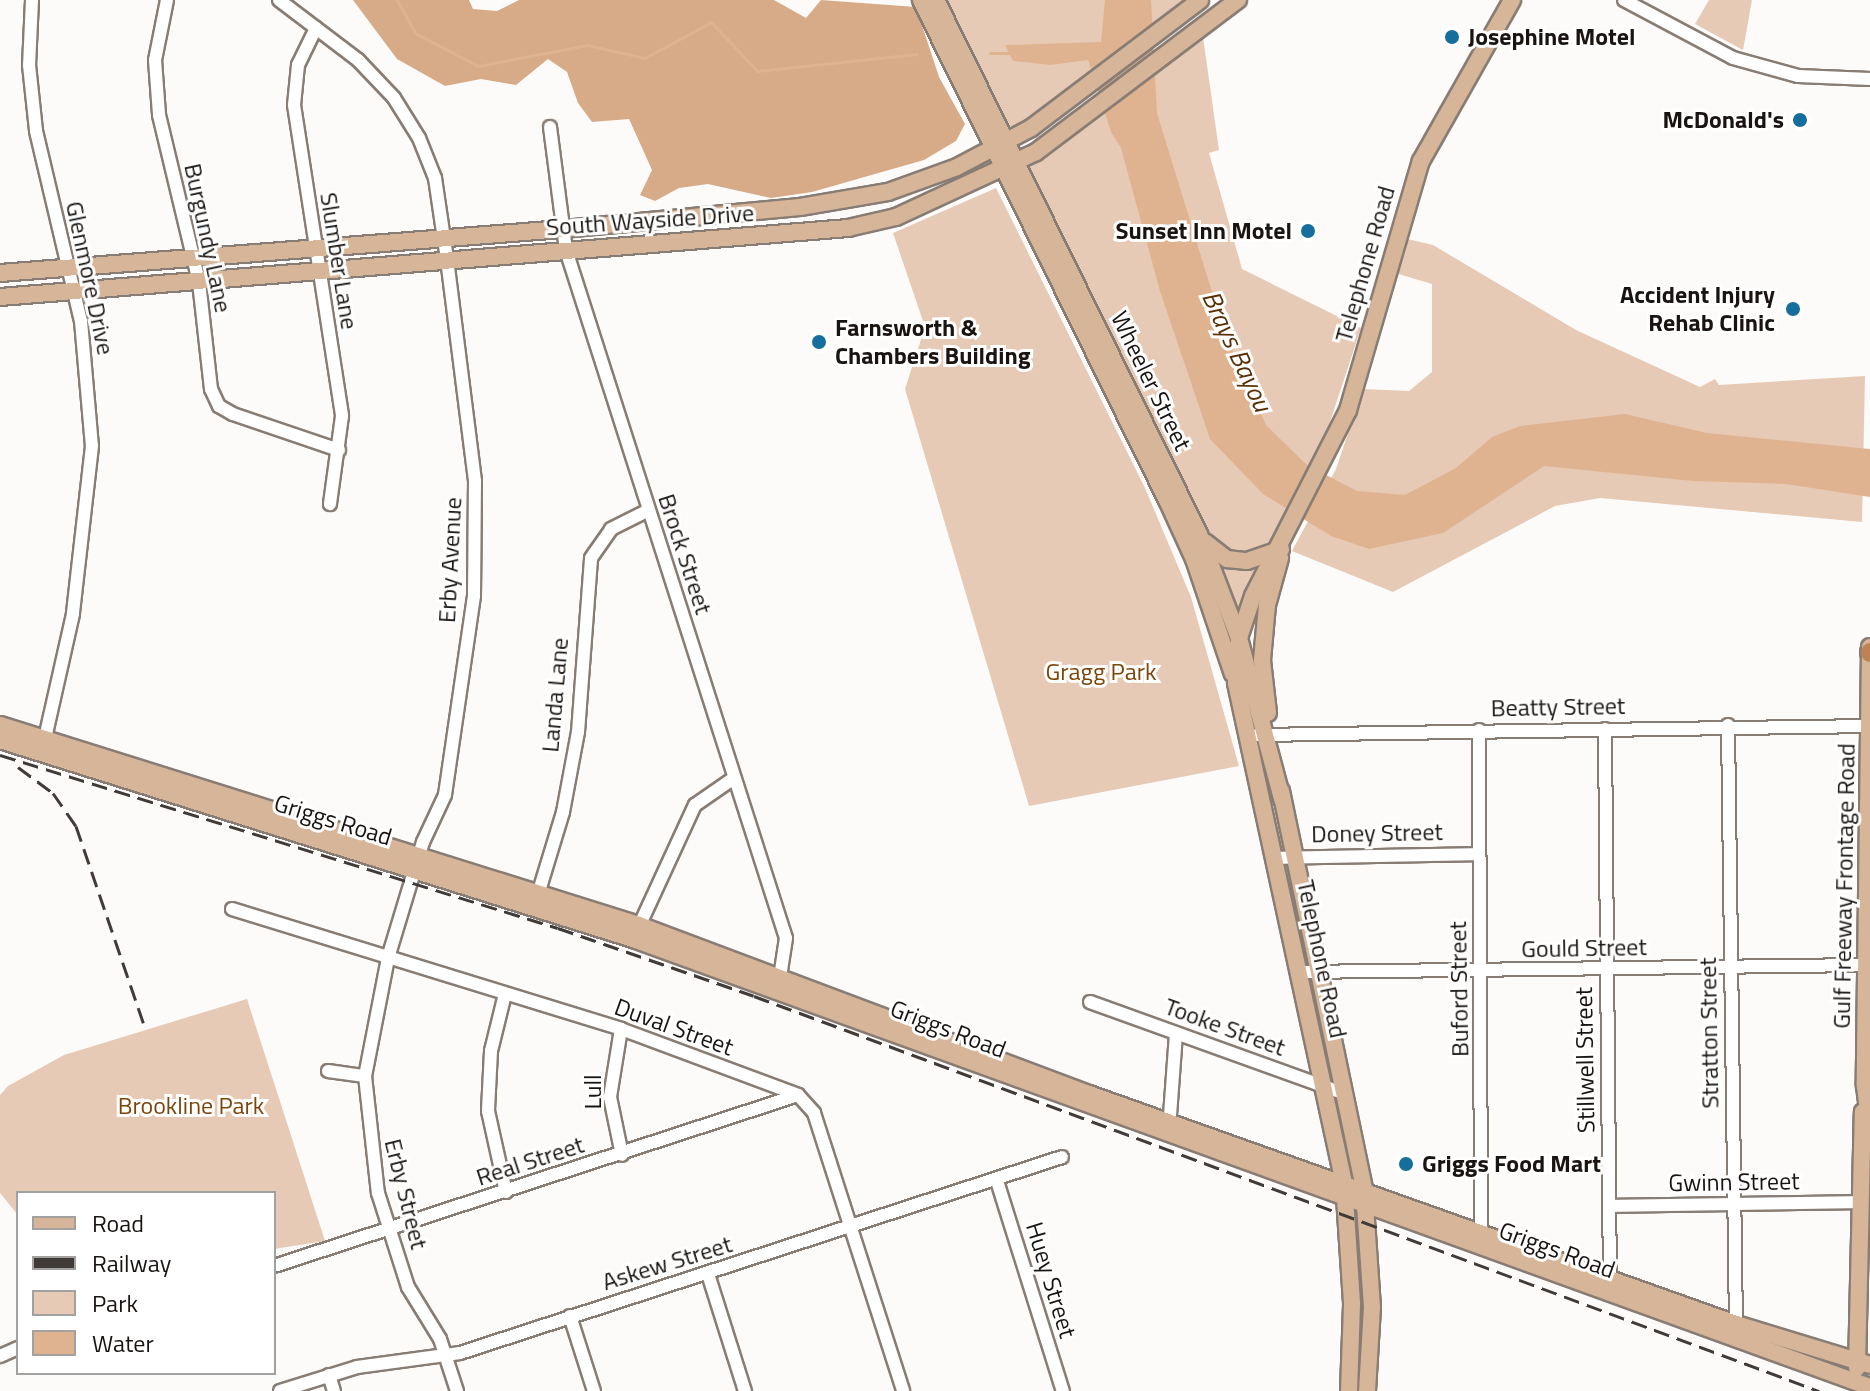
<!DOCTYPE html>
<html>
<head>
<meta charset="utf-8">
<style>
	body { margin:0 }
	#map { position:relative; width:1870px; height:1391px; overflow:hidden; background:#fdfbf9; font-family:"Titillium Web",sans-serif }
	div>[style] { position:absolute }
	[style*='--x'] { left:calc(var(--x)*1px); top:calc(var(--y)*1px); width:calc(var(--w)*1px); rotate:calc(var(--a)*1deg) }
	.green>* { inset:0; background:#e6cab5 }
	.forest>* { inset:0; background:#d7ab88 }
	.water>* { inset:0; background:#e0b390 }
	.stream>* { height:3px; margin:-1.5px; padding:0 1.5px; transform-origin:1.5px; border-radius:1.5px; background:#e0b390 }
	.roads { filter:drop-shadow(2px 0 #887d75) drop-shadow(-2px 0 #887d75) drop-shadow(0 2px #887d75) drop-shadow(0 -2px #887d75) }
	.minor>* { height:12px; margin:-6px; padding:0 6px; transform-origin:6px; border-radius:6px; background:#fff }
	.major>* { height:16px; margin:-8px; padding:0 8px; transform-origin:8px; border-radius:8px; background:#d7b598 }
	.highway>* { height:18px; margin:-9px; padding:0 9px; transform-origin:9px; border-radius:9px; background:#bd8354 }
	.rail>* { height:3px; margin-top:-1.5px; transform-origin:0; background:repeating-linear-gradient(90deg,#403b38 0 16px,transparent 0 24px) }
	.dots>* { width:22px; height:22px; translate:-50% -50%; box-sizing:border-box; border:4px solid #fff; border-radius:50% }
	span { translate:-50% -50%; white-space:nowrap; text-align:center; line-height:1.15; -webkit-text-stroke:6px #fff; paint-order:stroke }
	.poi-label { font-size:24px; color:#191411; font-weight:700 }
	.left { translate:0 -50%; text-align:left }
	.right { translate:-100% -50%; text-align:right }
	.street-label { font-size:24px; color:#191411 }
	.park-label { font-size:24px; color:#7d450a }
	.water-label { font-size:26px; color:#592f04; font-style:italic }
	.legend { position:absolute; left:16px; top:1191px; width:260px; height:184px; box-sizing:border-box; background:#fff; border:2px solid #a3a1a0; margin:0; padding:10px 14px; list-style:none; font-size:24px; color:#191411 }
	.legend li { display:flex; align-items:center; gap:16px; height:40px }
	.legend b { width:40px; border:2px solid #a3a1a0 }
</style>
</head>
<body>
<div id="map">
	<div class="green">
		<div style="clip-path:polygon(945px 0,1187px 0,1016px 128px,1008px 125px)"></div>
		<div style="clip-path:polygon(1709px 0,1752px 0,1743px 50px,1695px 24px)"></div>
		<div style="clip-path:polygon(1203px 37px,1219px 150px,1209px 153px,1242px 269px,1361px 328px,1322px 446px,1268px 549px,1241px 556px,1212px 544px,1201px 526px,1026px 167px)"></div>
		<div style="clip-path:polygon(996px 188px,1145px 488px,1191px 597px,1239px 766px,1029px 806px,905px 389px,925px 327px,893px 233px)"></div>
		<div style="clip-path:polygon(1403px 238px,1433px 245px,1576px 330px,1700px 387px,1715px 379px,1719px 385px,1865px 376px,1862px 522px,1600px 498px,1555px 506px,1393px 592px,1292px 551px,1336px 469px,1363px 389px,1409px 391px,1432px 372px,1432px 284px,1395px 273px)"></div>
		<div style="clip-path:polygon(1221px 561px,1261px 563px,1241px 615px,1218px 564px)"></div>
		<div style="clip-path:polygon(247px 999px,325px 1241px,274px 1249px,274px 1193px,18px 1193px,18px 1215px,0 1193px,0 1095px,8px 1086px,64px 1055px)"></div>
	</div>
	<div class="forest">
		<div style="clip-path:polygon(353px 0,469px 0,473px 9px,497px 11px,519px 0,774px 0,806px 18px,821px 0,916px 7px,939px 77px,965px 124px,956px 141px,924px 160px,812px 192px,771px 198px,708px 184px,679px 188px,655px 201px,640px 195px,652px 170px,629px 119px,592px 122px,578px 103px,567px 72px,548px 59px,516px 85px,481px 79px,445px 86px,397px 59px)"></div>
	</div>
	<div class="water">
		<div style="clip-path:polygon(1105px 0,1151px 0,1157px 113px,1224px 331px,1266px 425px,1307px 465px,1357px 491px,1405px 495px,1456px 468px,1492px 437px,1520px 426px,1625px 414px,1707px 433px,1870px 449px,1870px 497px,1786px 484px,1693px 481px,1544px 466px,1443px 533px,1369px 549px,1331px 536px,1263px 494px,1210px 439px,1160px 291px,1121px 148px,1111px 132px,1088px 60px,1050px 65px,1013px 61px,1005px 45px,1101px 42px)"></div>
	</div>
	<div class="stream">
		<div style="--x:397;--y:0;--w:38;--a:61"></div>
		<div style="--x:415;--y:33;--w:71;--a:27.6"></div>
		<div style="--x:478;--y:66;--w:111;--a:-10.9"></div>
		<div style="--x:587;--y:45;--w:59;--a:12.6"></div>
		<div style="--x:645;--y:58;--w:75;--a:-28.6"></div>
		<div style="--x:711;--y:22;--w:67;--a:46.8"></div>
		<div style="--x:757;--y:71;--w:161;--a:-6.1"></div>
		<div style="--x:990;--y:53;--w:20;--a:0"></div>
	</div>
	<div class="roads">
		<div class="minor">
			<div style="--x:32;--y:0;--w:65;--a:92.6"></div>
			<div style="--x:29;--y:65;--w:66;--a:83.9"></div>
			<div style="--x:36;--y:131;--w:195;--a:76.7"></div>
			<div style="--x:81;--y:321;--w:125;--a:85"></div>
			<div style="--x:92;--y:446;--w:169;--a:96.5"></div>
			<div style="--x:73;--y:614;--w:136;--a:102.7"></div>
			<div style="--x:167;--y:0;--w:61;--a:101.3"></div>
			<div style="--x:155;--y:60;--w:55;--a:85.8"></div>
			<div style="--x:159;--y:115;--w:172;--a:76.5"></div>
			<div style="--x:199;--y:282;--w:108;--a:83.6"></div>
			<div style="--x:211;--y:389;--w:19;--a:65"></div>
			<div style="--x:219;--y:406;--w:16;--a:30"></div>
			<div style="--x:233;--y:414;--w:112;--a:18.8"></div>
			<div style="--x:279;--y:0;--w:99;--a:37.2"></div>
			<div style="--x:358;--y:60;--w:52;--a:46.5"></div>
			<div style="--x:394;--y:98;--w:47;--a:58"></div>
			<div style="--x:419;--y:138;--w:43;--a:68.2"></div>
			<div style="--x:435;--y:178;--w:82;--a:81.6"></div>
			<div style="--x:447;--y:259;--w:224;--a:82.8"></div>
			<div style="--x:475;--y:481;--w:115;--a:90.5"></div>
			<div style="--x:474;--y:596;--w:201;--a:98.3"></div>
			<div style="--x:445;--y:795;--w:52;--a:115.1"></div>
			<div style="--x:423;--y:842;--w:121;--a:106.8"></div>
			<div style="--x:388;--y:958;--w:120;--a:101"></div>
			<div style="--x:365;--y:1076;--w:118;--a:83.7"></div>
			<div style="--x:378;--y:1193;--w:99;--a:72.3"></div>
			<div style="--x:408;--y:1287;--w:61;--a:58.4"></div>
			<div style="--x:440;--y:1339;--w:55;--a:71.9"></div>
			<div style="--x:1624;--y:0;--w:123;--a:28"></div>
			<div style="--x:1733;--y:58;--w:67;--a:15.5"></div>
			<div style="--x:1798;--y:76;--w:72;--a:2.4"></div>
			<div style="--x:316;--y:28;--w:41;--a:115.9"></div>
			<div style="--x:298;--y:65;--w:40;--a:95.7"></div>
			<div style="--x:294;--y:105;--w:315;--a:81.2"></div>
			<div style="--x:342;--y:416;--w:89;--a:97.8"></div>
			<div style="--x:550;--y:127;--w:124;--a:82.6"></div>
			<div style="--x:566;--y:250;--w:722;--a:72.27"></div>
			<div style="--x:786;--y:938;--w:47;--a:98.7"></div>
			<div style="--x:1728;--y:725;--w:605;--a:89.24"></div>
			<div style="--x:1605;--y:729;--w:557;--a:89.49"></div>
			<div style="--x:1479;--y:730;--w:509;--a:89.77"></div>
			<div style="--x:1257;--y:735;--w:612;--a:-0.84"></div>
			<div style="--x:1275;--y:858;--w:204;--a:-1.1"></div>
			<div style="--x:536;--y:901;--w:93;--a:-73.1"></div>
			<div style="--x:563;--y:812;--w:81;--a:-79.4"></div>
			<div style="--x:578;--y:732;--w:174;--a:-85.7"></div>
			<div style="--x:591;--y:558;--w:35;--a:-55"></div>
			<div style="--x:611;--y:529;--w:40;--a:-26.6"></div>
			<div style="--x:232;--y:909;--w:407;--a:17.1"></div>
			<div style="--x:621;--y:1029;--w:189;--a:20.4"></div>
			<div style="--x:798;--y:1095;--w:24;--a:48"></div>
			<div style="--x:814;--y:1113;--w:292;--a:72.2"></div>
			<div style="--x:636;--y:933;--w:141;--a:-65.3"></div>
			<div style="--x:695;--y:805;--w:47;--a:-34.7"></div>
			<div style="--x:1301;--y:972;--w:566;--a:-0.71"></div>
			<div style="--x:505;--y:994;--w:59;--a:103.8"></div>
			<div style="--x:491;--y:1051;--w:60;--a:92.9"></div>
			<div style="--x:488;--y:1111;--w:83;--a:77.5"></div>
			<div style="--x:1090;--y:1002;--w:271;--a:19.8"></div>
			<div style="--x:621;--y:1029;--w:69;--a:99.2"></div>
			<div style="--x:610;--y:1097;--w:59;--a:78.3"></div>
			<div style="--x:328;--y:1071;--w:37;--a:8"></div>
			<div style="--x:1169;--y:1129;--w:96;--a:-85.8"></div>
			<div style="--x:997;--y:1181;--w:220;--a:72.6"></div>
			<div style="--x:1610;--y:1206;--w:249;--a:-0.9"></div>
			<div style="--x:274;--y:1266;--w:551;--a:-18.07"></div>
			<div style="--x:708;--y:1274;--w:123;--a:72.5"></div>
			<div style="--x:570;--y:1316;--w:79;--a:72.3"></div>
			<div style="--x:0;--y:1356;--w:20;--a:-24"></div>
			<div style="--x:329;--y:1375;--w:17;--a:73"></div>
			<div style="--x:280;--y:1391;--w:81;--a:-17.3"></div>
			<div style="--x:357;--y:1367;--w:104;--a:-7.7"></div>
			<div style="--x:460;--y:1353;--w:633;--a:-18.03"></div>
		</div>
		<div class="major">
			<div style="--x:921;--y:0;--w:557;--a:63.8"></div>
			<div style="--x:1167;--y:500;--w:65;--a:65.4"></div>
			<div style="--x:1194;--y:559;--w:121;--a:71.3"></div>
			<div style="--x:936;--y:0;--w:595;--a:63.78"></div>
			<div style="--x:1199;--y:534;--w:111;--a:69"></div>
			<div style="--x:1239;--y:638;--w:167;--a:75"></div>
			<div style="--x:0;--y:273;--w:565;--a:-4.47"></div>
			<div style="--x:563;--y:229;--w:238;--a:-5.3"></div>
			<div style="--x:800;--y:207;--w:89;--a:-9.7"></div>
			<div style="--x:888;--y:192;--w:73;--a:-19.9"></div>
			<div style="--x:957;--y:167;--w:84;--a:-27.8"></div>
			<div style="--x:1031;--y:128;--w:212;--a:-37.1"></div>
			<div style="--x:0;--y:297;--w:851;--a:-4.65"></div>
			<div style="--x:848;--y:228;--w:49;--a:-12.9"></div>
			<div style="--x:896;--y:217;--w:154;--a:-24.9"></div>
			<div style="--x:1036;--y:152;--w:253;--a:-37"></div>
			<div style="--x:1205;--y:542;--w:28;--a:38"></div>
			<div style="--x:1227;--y:559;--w:20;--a:6"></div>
			<div style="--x:1247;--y:561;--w:36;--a:-19"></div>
			<div style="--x:1870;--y:647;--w:439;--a:90.7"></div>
			<div style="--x:1865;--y:1086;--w:40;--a:82.9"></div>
			<div style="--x:1268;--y:713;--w:53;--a:-96.5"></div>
			<div style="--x:1262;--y:660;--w:55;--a:-84.8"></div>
			<div style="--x:1267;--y:605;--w:49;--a:-74.5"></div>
			<div style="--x:0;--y:725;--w:670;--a:17.38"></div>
			<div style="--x:639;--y:925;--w:481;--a:20.6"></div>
			<div style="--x:1089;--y:1094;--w:687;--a:19.57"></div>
			<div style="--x:1736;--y:1324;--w:140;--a:17"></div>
			<div style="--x:0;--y:740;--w:664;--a:17.45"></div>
			<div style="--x:633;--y:939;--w:1316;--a:19.91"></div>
			<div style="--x:1281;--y:791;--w:408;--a:78.2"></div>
			<div style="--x:1364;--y:1190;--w:117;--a:86.1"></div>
			<div style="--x:1372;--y:1307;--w:84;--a:93.4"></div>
			<div style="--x:1857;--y:1368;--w:256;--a:-88.7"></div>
			<div style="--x:1349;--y:1391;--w:88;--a:-88"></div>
			<div style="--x:1352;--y:1303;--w:120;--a:-93.8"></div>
			<div style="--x:1344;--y:1183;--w:512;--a:-102.19"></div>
			<div style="--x:1236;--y:683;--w:45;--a:-86.2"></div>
			<div style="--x:1239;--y:638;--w:44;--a:-71.6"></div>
			<div style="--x:1253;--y:596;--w:209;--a:-62.9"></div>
			<div style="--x:1348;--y:410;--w:259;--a:-73.7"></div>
			<div style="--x:1421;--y:161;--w:185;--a:-60.5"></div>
		</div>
		<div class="highway">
			<div style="--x:1870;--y:652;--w:1;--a:90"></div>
		</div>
	</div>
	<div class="rail">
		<div style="--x:0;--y:755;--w:584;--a:17.23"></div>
		<div style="--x:558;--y:928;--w:207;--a:19.1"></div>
		<div style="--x:754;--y:996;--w:1136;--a:20.35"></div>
		<div style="--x:18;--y:767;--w:44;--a:36.6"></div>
		<div style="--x:53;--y:793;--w:40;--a:55.1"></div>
		<div style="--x:76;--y:826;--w:210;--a:71.1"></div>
	</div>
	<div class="dots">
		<div style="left:1452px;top:37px;background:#166e9d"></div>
		<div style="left:1800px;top:120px;background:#166e9d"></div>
		<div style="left:1308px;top:231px;background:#166e9d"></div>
		<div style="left:1793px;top:309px;background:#166e9d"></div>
		<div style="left:819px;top:342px;background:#166e9d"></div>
		<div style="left:1406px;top:1164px;background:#166e9d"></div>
	</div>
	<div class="poi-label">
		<span class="left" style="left:1468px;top:37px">Josephine Motel</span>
		<span class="right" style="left:1784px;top:120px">McDonald's</span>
		<span class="right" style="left:1292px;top:231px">Sunset Inn Motel</span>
		<span class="right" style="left:1775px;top:309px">Accident Injury<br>Rehab Clinic</span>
		<span class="left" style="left:835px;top:342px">Farnsworth &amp;<br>Chambers Building</span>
		<span class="left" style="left:1422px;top:1164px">Griggs Food Mart</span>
	</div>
	<div class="street-label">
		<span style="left:650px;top:220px;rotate:-4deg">South Wayside Drive</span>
		<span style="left:208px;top:238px;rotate:78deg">Burgundy Lane</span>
		<span style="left:339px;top:261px;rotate:81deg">Slumber Lane</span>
		<span style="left:1365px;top:264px;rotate:-74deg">Telephone Road</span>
		<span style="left:90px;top:278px;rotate:78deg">Glenmore Drive</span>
		<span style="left:1151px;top:381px;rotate:64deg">Wheeler Street</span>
		<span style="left:685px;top:554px;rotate:72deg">Brock Street</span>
		<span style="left:450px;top:560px;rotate:-87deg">Erby Avenue</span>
		<span style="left:555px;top:695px;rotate:-85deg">Landa Lane</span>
		<span style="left:1558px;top:707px;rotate:-1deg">Beatty Street</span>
		<span style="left:333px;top:820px;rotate:17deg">Griggs Road</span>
		<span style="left:1377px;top:833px;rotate:-1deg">Doney Street</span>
		<span style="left:1844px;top:886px;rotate:-89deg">Gulf Freeway Frontage Road</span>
		<span style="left:1584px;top:948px;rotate:-1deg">Gould Street</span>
		<span style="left:1322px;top:959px;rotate:78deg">Telephone Road</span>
		<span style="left:1459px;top:989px;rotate:-91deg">Buford Street</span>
		<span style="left:674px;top:1027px;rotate:20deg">Duval Street</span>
		<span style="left:1225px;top:1027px;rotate:20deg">Tooke Street</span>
		<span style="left:948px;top:1029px;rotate:21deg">Griggs Road</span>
		<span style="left:1709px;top:1033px;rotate:-91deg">Stratton Street</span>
		<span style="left:1585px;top:1060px;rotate:-91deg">Stillwell Street</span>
		<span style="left:593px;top:1092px;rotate:-90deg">Lull</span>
		<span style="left:530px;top:1161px;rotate:-18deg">Real Street</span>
		<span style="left:1734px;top:1182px;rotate:-1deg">Gwinn Street</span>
		<span style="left:406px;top:1194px;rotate:76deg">Erby Street</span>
		<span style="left:1557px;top:1250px;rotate:20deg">Griggs Road</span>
		<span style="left:667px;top:1263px;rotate:-17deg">Askew Street</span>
		<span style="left:1051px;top:1280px;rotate:73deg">Huey Street</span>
	</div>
	<div class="park-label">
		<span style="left:1101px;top:672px">Gragg Park</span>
		<span style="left:191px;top:1106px">Brookline Park</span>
	</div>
	<div class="water-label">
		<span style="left:1237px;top:351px;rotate:65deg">Brays Bayou</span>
	</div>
	<ul class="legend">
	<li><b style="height:10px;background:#d7b598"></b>Road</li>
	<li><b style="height:10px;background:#403b38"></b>Railway</li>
	<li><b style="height:22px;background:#e6cab5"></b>Park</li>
	<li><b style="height:22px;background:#e0b390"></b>Water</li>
	</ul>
</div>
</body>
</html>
